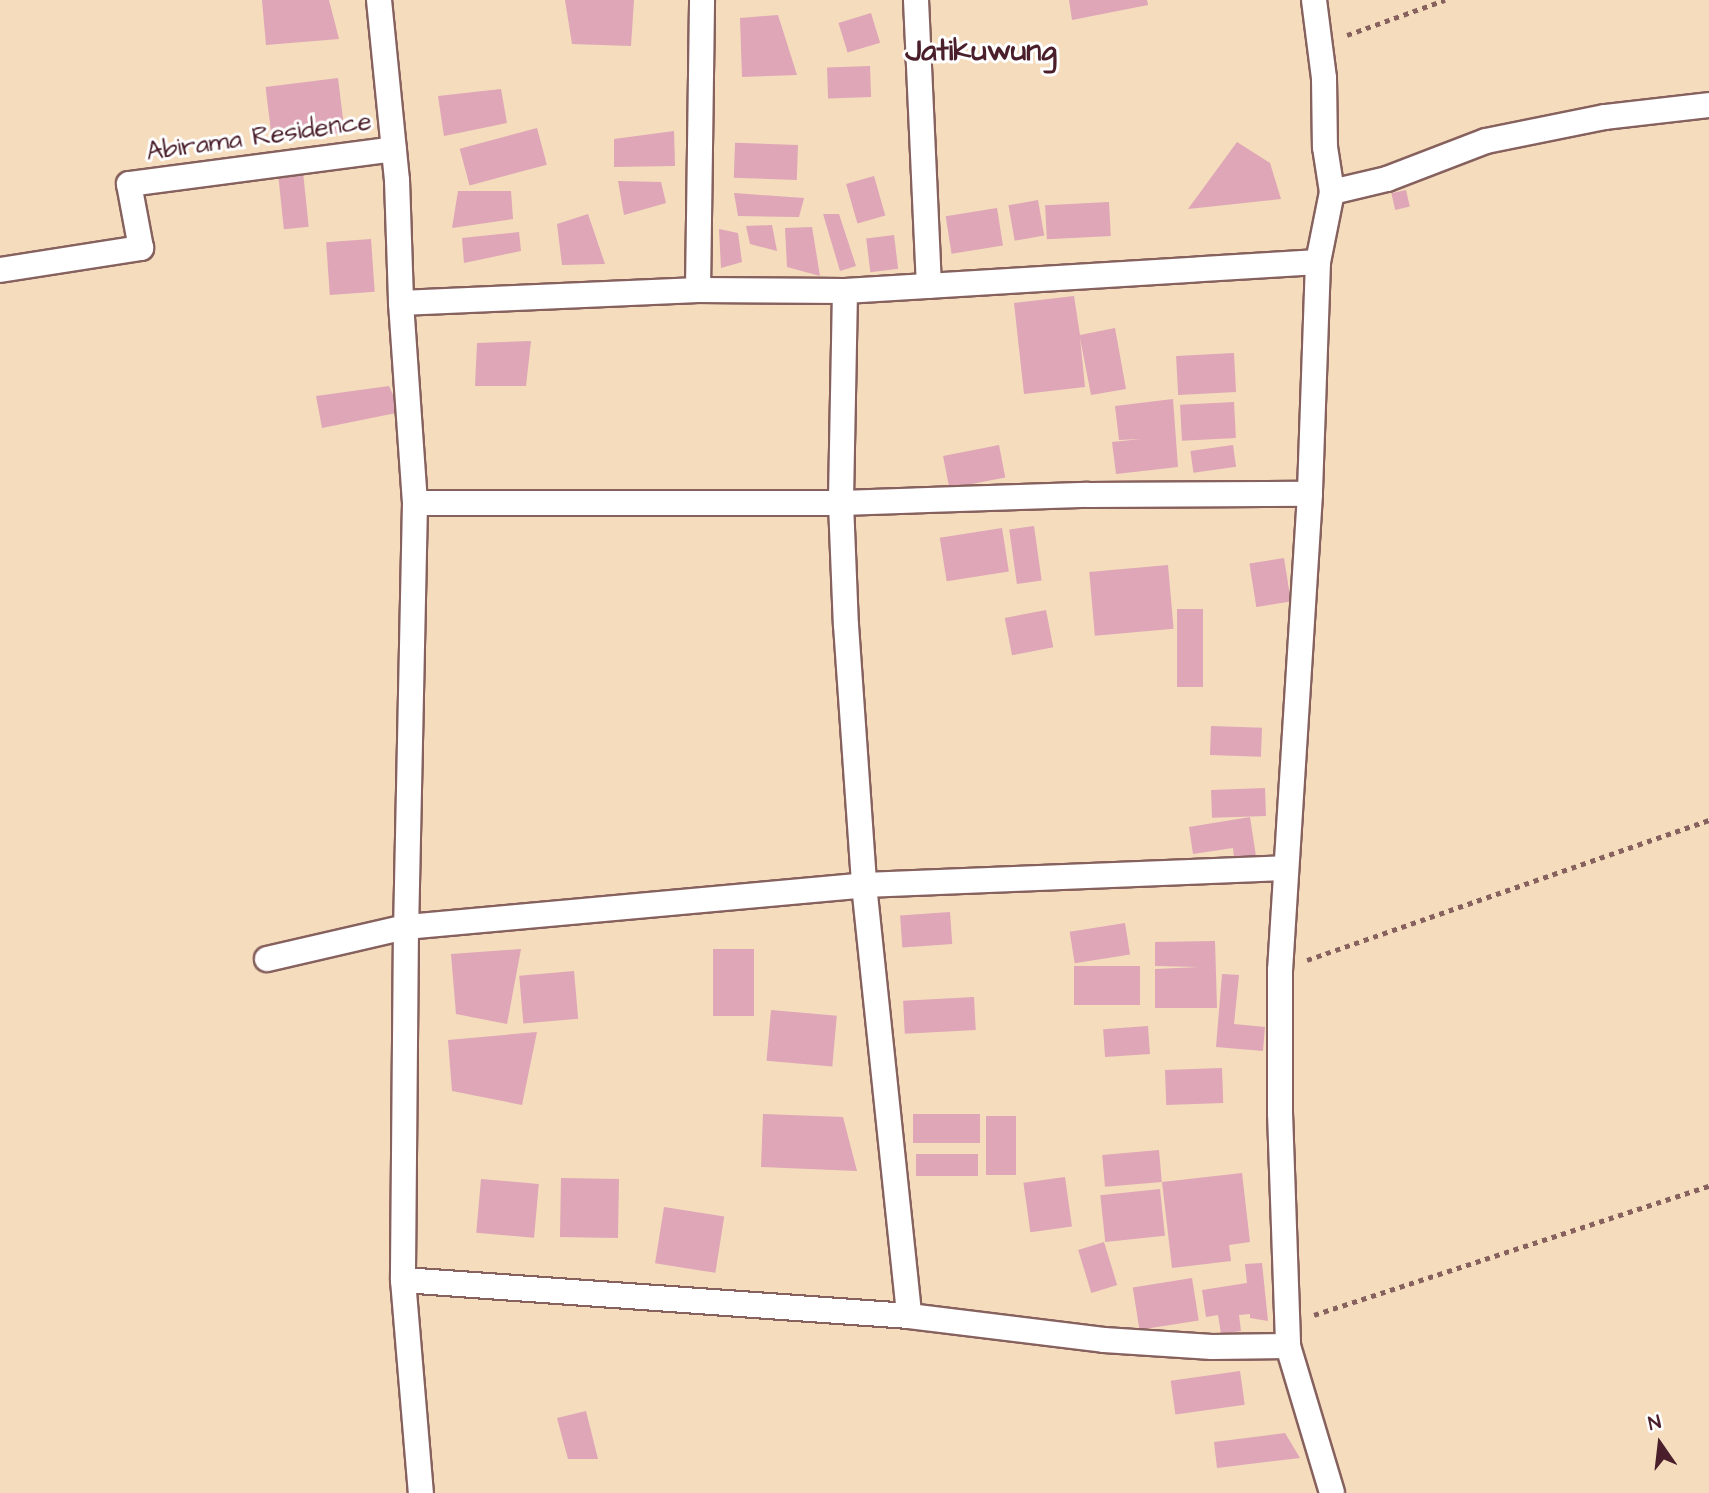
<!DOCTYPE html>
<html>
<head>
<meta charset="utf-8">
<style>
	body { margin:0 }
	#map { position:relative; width:1709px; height:1493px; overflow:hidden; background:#f4dcbd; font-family:"Architects Daughter",sans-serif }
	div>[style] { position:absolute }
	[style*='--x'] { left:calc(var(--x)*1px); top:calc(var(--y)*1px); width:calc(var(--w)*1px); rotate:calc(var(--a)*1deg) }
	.building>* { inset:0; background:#dea6b7; transform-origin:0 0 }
	.path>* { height:4.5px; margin-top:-2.25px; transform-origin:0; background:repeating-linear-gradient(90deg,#86615e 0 5px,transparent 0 10px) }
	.roads { filter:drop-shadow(2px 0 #86615e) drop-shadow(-2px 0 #86615e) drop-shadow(0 2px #86615e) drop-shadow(0 -2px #86615e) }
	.minor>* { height:24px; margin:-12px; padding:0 12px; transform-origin:12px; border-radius:12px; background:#fff }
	span { translate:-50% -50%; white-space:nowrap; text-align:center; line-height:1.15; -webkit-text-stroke:6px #fff; paint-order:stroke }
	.street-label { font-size:26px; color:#4a1f2b }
	.quarter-label { font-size:30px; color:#4a1f2b; font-weight:700 }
	.north { position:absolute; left:1625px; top:1409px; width:70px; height:70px; -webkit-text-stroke:5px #fff; paint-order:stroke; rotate:346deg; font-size:19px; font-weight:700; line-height:28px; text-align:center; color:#4a1f2b }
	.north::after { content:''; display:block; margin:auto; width:24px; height:32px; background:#4a1f2b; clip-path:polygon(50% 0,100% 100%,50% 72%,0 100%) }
</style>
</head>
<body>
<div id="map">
	<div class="building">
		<div style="clip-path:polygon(262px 0,329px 0,339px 39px,266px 45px)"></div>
		<div style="clip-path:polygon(565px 0,634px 0,631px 46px,572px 44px)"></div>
		<div style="clip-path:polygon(1069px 0,1147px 0,1148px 5px,1072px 20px)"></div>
		<div style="left:871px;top:13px;width:31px;height:34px;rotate:73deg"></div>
		<div style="clip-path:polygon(778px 15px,797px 75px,742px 77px,740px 18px)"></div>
		<div style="left:870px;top:66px;width:31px;height:43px;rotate:88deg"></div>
		<div style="left:338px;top:78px;width:55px;height:73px;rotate:83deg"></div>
		<div style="clip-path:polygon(501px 89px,507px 123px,444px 136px,438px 96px)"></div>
		<div style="left:537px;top:128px;width:38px;height:80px;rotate:75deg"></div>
		<div style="clip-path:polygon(674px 131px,675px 166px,614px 167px,614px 139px)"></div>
		<div style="clip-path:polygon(1237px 142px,1270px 163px,1281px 199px,1188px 209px)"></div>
		<div style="left:798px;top:145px;width:35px;height:63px;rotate:92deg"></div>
		<div style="left:303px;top:172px;width:55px;height:25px;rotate:84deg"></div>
		<div style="left:874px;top:176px;width:41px;height:29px;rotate:74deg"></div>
		<div style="clip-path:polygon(618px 181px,661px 182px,666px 203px,624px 215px)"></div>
		<div style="left:1406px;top:190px;width:17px;height:15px;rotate:77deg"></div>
		<div style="clip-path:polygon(458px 191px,511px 191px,513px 219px,452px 228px)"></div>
		<div style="clip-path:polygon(734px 193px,804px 198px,799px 217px,738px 216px)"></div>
		<div style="left:1038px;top:200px;width:36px;height:30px;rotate:80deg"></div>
		<div style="left:1109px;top:202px;width:34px;height:64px;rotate:87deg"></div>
		<div style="left:997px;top:208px;width:38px;height:52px;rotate:81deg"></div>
		<div style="clip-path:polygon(588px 214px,605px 264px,562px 265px,557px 224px)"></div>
		<div style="clip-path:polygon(823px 214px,839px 214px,856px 266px,840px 271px)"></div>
		<div style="clip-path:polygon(772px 225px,777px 251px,750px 244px,746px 226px)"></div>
		<div style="clip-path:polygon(812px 227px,820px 276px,787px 267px,785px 228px)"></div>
		<div style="clip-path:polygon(719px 229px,738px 233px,742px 262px,721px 268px)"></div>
		<div style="clip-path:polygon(519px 232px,521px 251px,464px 263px,462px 238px)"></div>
		<div style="left:894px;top:235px;width:34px;height:28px;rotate:83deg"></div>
		<div style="left:371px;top:239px;width:53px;height:45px;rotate:86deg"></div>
		<div style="clip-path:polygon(1074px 296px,1080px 335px,1115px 328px,1126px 389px,1091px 395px,1080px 338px,1085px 387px,1024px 394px,1014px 303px)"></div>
		<div style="clip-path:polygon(531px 341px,526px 386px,475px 386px,477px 343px)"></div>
		<div style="left:1234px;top:353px;width:39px;height:58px;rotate:87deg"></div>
		<div style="clip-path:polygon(389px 386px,401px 412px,322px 428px,316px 396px)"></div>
		<div style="clip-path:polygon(1173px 399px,1178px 467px,1116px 474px,1112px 442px,1141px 439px,1119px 440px,1115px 406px)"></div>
		<div style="left:1234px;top:402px;width:36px;height:54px;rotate:87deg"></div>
		<div style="left:999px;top:445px;width:33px;height:57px;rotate:79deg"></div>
		<div style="left:1233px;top:445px;width:22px;height:43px;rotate:82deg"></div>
		<div style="left:1034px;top:526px;width:55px;height:25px;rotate:82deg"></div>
		<div style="left:1002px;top:528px;width:44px;height:63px;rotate:81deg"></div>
		<div style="left:1284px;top:558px;width:44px;height:35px;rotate:81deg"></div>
		<div style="left:1168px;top:565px;width:64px;height:79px;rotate:85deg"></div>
		<div style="left:1177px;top:609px;width:26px;height:78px"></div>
		<div style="left:1046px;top:610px;width:38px;height:42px;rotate:79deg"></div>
		<div style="left:1211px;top:726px;width:51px;height:29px;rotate:2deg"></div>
		<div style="left:1265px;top:788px;width:28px;height:54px;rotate:88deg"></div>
		<div style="clip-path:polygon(1250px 817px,1257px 863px,1235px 867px,1233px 848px,1193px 854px,1189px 827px)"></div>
		<div style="left:950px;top:912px;width:32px;height:50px;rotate:86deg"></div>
		<div style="left:1125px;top:923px;width:32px;height:56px;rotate:81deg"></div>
		<div style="clip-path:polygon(1215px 941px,1217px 1008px,1155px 1008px,1155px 969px,1199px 967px,1155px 966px,1155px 942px)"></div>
		<div style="clip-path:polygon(521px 949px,507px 1024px,456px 1014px,451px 954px)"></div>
		<div style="left:713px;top:949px;width:41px;height:67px"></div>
		<div style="left:1074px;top:966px;width:66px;height:39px"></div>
		<div style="left:574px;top:971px;width:48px;height:55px;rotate:85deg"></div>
		<div style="clip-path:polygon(1222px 974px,1239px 975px,1234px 1024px,1265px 1027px,1263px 1051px,1216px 1047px)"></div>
		<div style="left:974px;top:997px;width:33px;height:71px;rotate:87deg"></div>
		<div style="left:771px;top:1010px;width:66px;height:51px;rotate:5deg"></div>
		<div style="left:1148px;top:1026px;width:28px;height:45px;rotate:86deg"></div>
		<div style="clip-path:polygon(537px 1032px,522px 1105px,452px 1091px,448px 1040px)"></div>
		<div style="left:1222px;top:1068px;width:35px;height:57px;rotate:88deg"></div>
		<div style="clip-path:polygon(763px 1114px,843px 1117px,857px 1171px,761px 1167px)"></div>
		<div style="left:913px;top:1114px;width:67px;height:29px"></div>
		<div style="left:986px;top:1116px;width:30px;height:59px"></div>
		<div style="left:1159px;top:1150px;width:32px;height:57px;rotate:85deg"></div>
		<div style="left:916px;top:1154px;width:62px;height:22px"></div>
		<div style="clip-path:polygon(1242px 1173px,1250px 1242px,1229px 1245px,1231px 1261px,1172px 1268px,1162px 1182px)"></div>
		<div style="left:1065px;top:1177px;width:50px;height:42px;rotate:82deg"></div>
		<div style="left:561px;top:1178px;width:58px;height:59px;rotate:1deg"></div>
		<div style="left:481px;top:1179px;width:58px;height:54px;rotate:5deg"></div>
		<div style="left:1160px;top:1189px;width:47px;height:60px;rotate:84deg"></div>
		<div style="left:664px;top:1207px;width:61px;height:57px;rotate:9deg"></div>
		<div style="left:1104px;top:1242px;width:45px;height:27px;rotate:73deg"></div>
		<div style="clip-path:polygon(1262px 1263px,1268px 1321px,1250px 1318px,1250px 1314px,1239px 1315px,1241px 1331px,1221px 1334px,1218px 1315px,1206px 1317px,1202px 1290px,1247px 1283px,1245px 1264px)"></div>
		<div style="left:1192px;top:1278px;width:43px;height:60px;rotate:81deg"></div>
		<div style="left:1240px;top:1371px;width:34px;height:70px;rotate:82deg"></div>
		<div style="clip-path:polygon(586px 1411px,598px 1459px,568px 1459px,557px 1418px)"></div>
		<div style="clip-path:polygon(1285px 1433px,1300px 1458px,1217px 1468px,1214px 1442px)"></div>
	</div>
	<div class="path">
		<div style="--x:1347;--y:35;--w:104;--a:-19.7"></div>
		<div style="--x:1307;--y:960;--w:426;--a:-19.2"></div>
		<div style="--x:1314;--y:1315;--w:416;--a:-18.1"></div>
	</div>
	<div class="roads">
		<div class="minor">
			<div style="--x:379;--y:0;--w:181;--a:84.3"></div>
			<div style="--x:397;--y:180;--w:123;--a:88.1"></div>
			<div style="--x:401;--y:303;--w:200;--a:86"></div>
			<div style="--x:415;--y:503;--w:424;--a:91.2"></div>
			<div style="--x:406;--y:927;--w:353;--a:90.5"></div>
			<div style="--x:403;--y:1280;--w:214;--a:85.2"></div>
			<div style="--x:916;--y:0;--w:286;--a:87.4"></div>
			<div style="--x:1314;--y:0;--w:79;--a:82.7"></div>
			<div style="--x:1324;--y:78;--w:69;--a:89.2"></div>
			<div style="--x:1325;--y:147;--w:46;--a:81.2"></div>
			<div style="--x:1332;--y:192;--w:71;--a:101.3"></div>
			<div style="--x:1318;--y:262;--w:232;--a:92"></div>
			<div style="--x:1310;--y:494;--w:477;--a:93.6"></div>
			<div style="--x:1280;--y:970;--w:143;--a:90"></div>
			<div style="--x:1280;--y:1113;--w:233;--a:88"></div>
			<div style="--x:1288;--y:1346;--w:153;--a:73.3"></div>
			<div style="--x:1332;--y:192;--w:57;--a:-13.3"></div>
			<div style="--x:1387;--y:179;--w:106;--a:-21"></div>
			<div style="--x:1486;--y:141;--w:121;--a:-11.4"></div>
			<div style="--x:1605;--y:117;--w:105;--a:-6.6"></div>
			<div style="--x:0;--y:270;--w:143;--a:-8.9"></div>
			<div style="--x:141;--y:248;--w:65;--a:-100.6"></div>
			<div style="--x:129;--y:184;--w:267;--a:-7.5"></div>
			<div style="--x:698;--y:290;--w:147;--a:0.4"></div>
			<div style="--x:845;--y:291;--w:474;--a:-3.5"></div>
			<div style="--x:845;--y:291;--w:212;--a:91.1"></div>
			<div style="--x:841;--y:503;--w:122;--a:87.7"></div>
			<div style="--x:846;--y:625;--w:261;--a:86"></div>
			<div style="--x:864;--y:885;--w:433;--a:84"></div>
			<div style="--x:401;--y:303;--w:297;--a:-2.5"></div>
			<div style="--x:698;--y:290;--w:290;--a:-89.2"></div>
			<div style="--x:415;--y:503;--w:426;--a:0"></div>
			<div style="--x:841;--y:503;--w:247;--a:-1.9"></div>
			<div style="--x:1088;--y:495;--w:222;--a:-0.3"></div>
			<div style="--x:267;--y:959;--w:143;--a:-13"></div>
			<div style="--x:406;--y:927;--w:460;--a:-5.2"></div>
			<div style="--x:864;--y:885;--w:421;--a:-2.3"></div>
			<div style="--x:403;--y:1280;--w:507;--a:4.07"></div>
			<div style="--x:909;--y:1316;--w:196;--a:7"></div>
			<div style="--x:1104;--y:1340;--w:108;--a:3.7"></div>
			<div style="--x:1212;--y:1347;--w:76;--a:-0.8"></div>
		</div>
	</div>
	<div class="street-label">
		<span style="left:259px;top:137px;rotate:-8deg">Abirama Residence</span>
	</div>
	<div class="quarter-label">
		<span style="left:981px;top:51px">Jatikuwung</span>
	</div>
	<div class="north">N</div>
</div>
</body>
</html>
